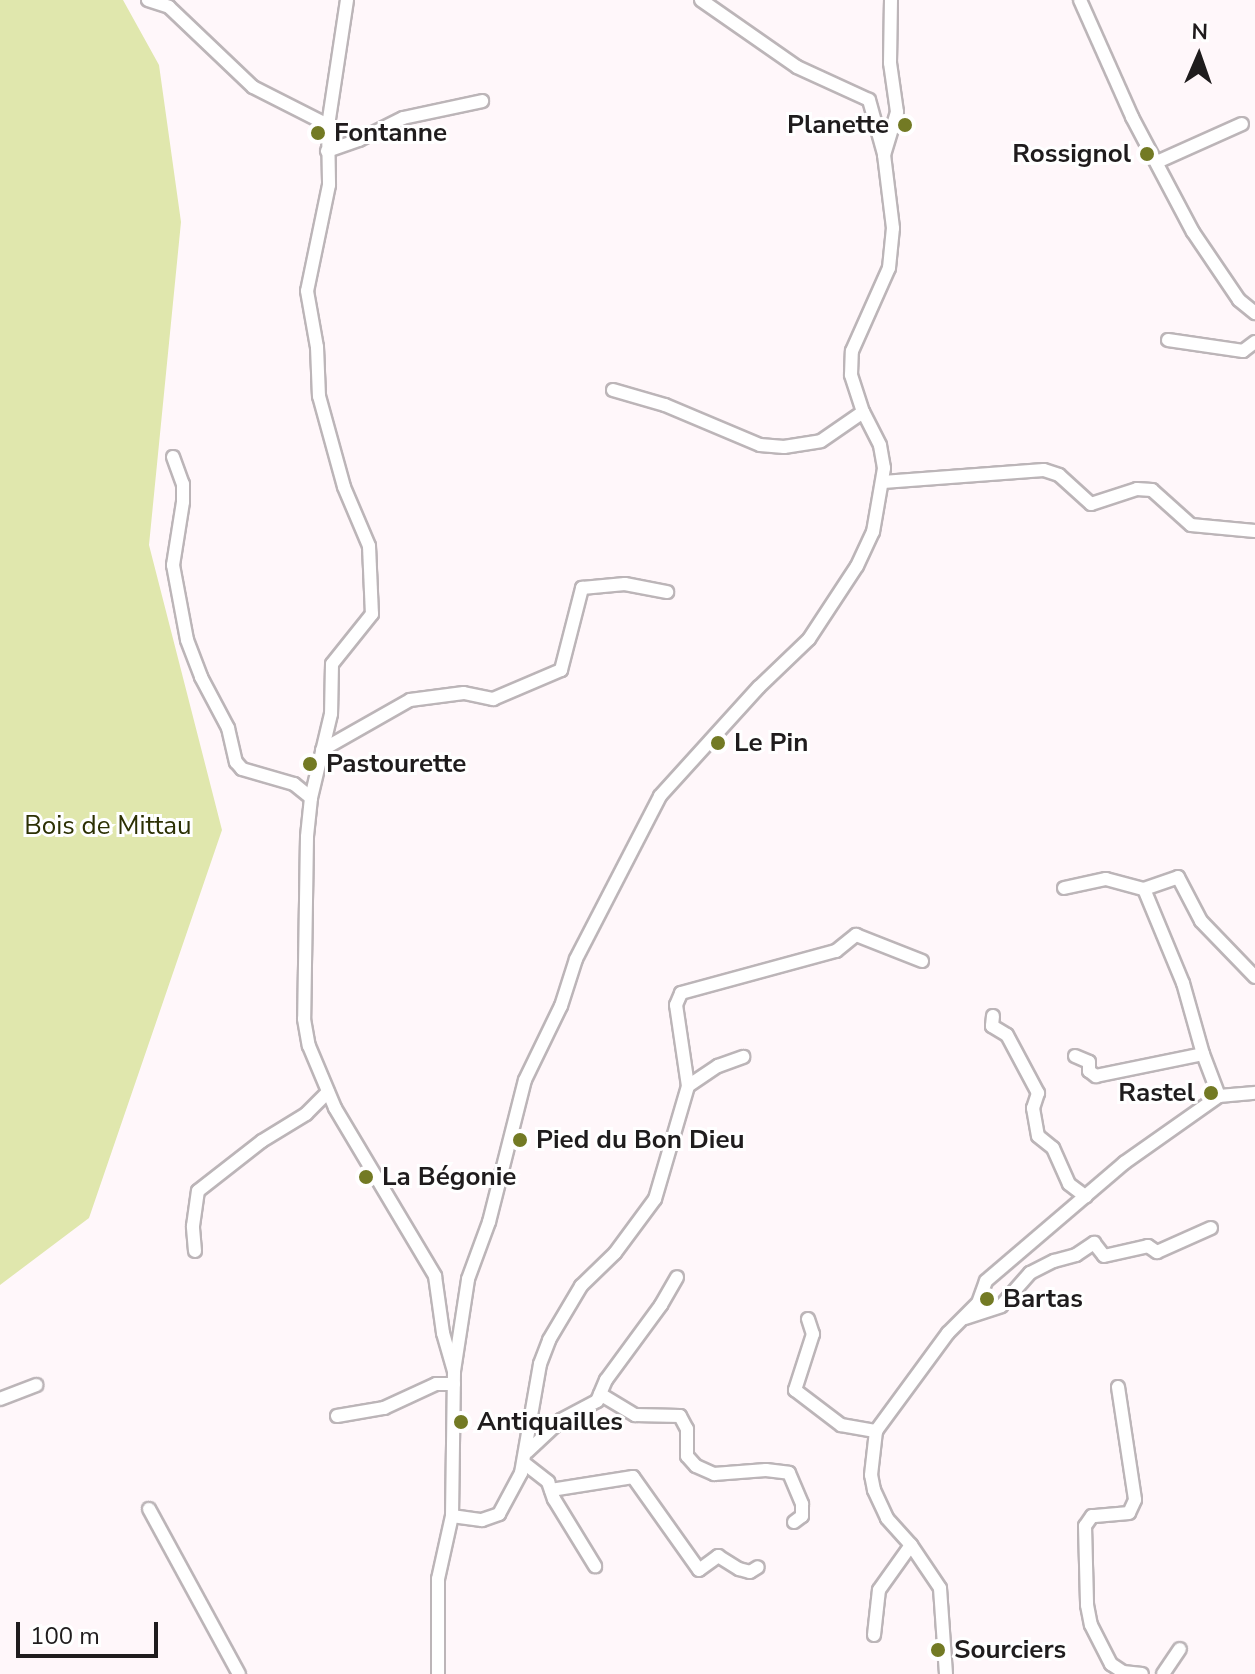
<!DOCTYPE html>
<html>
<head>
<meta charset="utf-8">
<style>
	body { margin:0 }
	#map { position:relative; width:1255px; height:1674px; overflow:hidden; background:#fff7fa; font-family:"Nunito Sans",sans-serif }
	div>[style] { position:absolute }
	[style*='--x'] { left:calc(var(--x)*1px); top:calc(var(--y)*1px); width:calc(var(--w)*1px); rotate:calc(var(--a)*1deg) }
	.green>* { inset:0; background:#e0e7ad }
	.roads { filter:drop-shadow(2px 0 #bcb5b8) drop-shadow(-2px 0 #bcb5b8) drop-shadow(0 2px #bcb5b8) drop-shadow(0 -2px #bcb5b8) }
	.minor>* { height:12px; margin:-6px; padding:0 6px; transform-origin:6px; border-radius:6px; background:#fff }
	.dots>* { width:22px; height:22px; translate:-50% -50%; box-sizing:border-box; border:4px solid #fff; border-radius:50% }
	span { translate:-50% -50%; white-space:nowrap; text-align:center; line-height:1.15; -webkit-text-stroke:6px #fff; paint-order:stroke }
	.poi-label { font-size:26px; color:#1f1c1d; font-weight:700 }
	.right { translate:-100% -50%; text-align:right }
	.left { translate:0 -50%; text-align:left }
	.park-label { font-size:26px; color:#2c3003 }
	.north { position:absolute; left:1159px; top:16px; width:80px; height:80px; -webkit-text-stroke:6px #fff; paint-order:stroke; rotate:2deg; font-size:22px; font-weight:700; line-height:32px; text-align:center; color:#1f1c1d }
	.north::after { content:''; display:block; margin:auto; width:28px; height:36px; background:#1f1c1d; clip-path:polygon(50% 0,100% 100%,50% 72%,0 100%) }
	.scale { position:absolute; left:16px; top:1622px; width:142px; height:36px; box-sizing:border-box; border:4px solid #1f1c1d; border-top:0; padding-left:10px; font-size:24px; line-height:28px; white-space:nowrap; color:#1f1c1d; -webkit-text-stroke:6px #fff; paint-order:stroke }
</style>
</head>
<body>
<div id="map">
	<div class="green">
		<div style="clip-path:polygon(0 0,123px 0,159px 65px,181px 222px,149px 545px,222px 830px,89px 1218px,0 1285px)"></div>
	</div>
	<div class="roads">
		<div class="minor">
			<div style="--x:148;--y:0;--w:22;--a:18"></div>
			<div style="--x:169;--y:7;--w:116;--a:43.6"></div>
			<div style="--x:253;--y:87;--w:84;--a:26.9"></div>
			<div style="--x:347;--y:0;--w:126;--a:98.6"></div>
			<div style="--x:328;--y:125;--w:60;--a:89"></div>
			<div style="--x:329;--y:185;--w:108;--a:101.7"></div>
			<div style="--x:307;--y:291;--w:57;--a:79.9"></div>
			<div style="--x:317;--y:347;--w:49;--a:87.7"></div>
			<div style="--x:319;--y:396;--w:94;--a:74.6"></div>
			<div style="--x:344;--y:487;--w:64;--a:67"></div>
			<div style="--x:369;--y:546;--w:68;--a:87.5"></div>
			<div style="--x:372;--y:614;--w:64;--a:128.7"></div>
			<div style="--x:332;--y:664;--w:50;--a:91.1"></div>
			<div style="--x:331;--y:714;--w:86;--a:103.4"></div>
			<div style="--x:311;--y:798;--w:39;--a:96"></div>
			<div style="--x:307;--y:837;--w:182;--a:90.9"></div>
			<div style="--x:304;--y:1019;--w:27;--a:80"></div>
			<div style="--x:309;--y:1046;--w:67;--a:67.2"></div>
			<div style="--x:335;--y:1108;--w:196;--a:59.2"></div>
			<div style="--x:435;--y:1276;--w:58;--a:82"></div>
			<div style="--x:443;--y:1333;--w:40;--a:74"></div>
			<div style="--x:701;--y:0;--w:117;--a:34.9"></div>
			<div style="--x:797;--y:67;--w:79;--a:24.6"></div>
			<div style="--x:869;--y:100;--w:56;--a:74.5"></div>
			<div style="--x:1080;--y:0;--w:128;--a:66"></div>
			<div style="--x:1132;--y:117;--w:130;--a:62.1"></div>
			<div style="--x:1193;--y:232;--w:82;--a:55.9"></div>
			<div style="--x:1239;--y:300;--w:21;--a:39"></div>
			<div style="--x:327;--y:151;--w:34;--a:-19"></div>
			<div style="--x:359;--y:140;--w:49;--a:-26.6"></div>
			<div style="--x:403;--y:118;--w:81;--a:-12.1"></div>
			<div style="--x:1157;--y:162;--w:93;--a:-24.1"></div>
			<div style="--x:1168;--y:340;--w:76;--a:8.3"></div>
			<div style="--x:1243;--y:351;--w:15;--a:-37"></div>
			<div style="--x:613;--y:390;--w:54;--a:16.1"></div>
			<div style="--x:665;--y:405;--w:103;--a:22.8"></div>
			<div style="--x:760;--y:445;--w:24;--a:5"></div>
			<div style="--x:784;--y:447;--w:37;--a:-9"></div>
			<div style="--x:821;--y:441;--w:51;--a:-34.6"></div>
			<div style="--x:173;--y:457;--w:29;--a:70"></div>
			<div style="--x:183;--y:484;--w:18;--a:90"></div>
			<div style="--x:183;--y:502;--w:64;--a:99"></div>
			<div style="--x:173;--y:565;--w:76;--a:79.4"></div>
			<div style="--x:187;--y:640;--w:40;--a:69"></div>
			<div style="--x:201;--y:677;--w:58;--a:62.1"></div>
			<div style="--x:228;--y:728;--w:35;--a:77"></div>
			<div style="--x:236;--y:762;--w:9;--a:49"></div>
			<div style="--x:242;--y:769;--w:54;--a:16.1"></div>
			<div style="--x:294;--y:784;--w:22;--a:39"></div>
			<div style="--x:883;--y:482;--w:161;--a:-4.3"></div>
			<div style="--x:1044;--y:470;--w:16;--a:18"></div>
			<div style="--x:1059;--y:475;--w:43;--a:42.2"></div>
			<div style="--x:1091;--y:504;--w:48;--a:-18.1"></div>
			<div style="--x:1137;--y:489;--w:15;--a:4"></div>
			<div style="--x:1152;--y:490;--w:52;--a:41.9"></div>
			<div style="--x:1191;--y:525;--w:64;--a:5.4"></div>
			<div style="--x:322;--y:750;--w:101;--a:-29.6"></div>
			<div style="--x:410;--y:700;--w:54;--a:-7.4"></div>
			<div style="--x:464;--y:693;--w:30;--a:12"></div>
			<div style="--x:493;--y:699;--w:74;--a:-23.1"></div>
			<div style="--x:561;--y:670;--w:85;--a:-75.6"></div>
			<div style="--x:582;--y:588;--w:43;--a:-5.3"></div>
			<div style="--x:625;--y:584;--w:43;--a:10.8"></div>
			<div style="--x:1064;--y:888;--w:43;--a:-12.1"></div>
			<div style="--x:1106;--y:879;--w:39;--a:15"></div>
			<div style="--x:1144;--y:889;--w:102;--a:67.5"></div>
			<div style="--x:1183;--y:983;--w:74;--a:74.3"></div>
			<div style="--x:1203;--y:1054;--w:45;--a:69.1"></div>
			<div style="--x:1144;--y:889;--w:36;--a:-19"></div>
			<div style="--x:1178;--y:877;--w:50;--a:62.4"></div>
			<div style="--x:1201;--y:921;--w:78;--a:46"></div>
			<div style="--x:993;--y:1016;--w:10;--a:96"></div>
			<div style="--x:992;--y:1026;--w:17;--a:31"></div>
			<div style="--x:1007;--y:1035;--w:66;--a:61.9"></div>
			<div style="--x:1038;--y:1093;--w:16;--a:108"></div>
			<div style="--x:1033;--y:1108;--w:28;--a:80"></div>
			<div style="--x:1038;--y:1136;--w:19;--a:39"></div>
			<div style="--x:1053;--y:1148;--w:39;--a:66"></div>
			<div style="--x:1069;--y:1184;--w:21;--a:37"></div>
			<div style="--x:1075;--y:1056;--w:15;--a:23"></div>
			<div style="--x:1089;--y:1062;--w:9;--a:90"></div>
			<div style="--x:1089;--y:1071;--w:9;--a:36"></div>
			<div style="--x:1096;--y:1076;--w:109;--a:-11.6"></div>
			<div style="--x:688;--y:1086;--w:36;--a:-34"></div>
			<div style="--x:718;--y:1066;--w:27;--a:-20"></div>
			<div style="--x:195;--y:1251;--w:25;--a:-95"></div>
			<div style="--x:193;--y:1226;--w:35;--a:-82"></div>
			<div style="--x:198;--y:1191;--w:81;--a:-38"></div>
			<div style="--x:262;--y:1141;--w:52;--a:-31.5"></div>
			<div style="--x:306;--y:1114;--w:31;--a:-45"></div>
			<div style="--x:965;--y:1318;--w:38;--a:-18"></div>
			<div style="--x:1001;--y:1306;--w:44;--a:-48.7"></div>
			<div style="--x:1030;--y:1273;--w:27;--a:-27"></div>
			<div style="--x:1054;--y:1261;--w:23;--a:-15"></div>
			<div style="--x:1076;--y:1255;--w:22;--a:-34"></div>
			<div style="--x:1094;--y:1243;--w:16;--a:52"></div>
			<div style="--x:1104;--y:1256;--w:45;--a:-12.8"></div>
			<div style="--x:1148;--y:1246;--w:11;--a:34"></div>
			<div style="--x:1157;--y:1252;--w:59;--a:-24"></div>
			<div style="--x:808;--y:1319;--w:16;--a:72"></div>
			<div style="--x:813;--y:1334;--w:59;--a:107.8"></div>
			<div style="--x:795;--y:1390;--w:58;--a:37.3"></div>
			<div style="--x:841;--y:1425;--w:36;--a:10"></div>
			<div style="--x:1118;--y:1387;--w:114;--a:81.4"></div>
			<div style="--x:1135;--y:1500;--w:14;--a:115"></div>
			<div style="--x:1129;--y:1513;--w:37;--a:175"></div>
			<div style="--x:1092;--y:1516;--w:12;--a:125"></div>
			<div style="--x:1085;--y:1526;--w:79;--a:88.5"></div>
			<div style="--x:1087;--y:1605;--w:20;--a:79"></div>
			<div style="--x:1091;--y:1625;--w:44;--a:62.9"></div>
			<div style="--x:1111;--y:1664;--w:14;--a:34"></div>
			<div style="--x:1123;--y:1672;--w:19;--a:6"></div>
			<div style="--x:600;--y:1394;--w:41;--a:31"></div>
			<div style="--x:635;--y:1415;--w:45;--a:1.3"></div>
			<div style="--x:680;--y:1416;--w:15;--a:62"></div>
			<div style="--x:687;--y:1429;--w:27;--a:90"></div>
			<div style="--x:687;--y:1456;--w:13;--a:48"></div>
			<div style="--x:696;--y:1466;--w:20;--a:24"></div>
			<div style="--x:714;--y:1474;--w:52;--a:-4.4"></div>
			<div style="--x:766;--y:1470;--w:23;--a:7"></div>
			<div style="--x:789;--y:1473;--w:34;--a:67"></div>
			<div style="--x:802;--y:1504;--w:12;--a:90"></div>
			<div style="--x:802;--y:1516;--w:10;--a:143"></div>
			<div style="--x:0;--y:1399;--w:39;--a:-21"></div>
			<div style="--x:337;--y:1416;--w:48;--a:-9.7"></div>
			<div style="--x:384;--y:1408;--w:57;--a:-24.8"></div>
			<div style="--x:436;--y:1384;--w:18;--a:0"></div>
			<div style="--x:527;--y:1452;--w:47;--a:-43.3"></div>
			<div style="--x:561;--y:1420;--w:41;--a:-27.8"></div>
			<div style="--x:597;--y:1401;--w:23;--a:-67"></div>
			<div style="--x:606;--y:1380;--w:93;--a:-53.7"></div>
			<div style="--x:661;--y:1305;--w:32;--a:-60"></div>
			<div style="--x:524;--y:1463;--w:31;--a:38"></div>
			<div style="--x:548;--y:1482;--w:18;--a:71"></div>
			<div style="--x:554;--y:1499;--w:79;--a:58.5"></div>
			<div style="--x:551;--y:1490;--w:83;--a:-9"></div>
			<div style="--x:633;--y:1477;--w:114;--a:54.6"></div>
			<div style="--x:699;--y:1570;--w:24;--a:-36"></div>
			<div style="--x:718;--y:1556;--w:25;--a:32"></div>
			<div style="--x:739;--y:1569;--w:11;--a:15"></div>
			<div style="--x:750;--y:1572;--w:9;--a:-32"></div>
			<div style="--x:149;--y:1509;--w:188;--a:61.4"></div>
			<div style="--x:452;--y:1516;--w:30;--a:8"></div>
			<div style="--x:482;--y:1520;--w:18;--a:-19"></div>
			<div style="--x:499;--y:1514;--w:47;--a:-61.8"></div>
			<div style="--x:521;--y:1473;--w:111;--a:-80.1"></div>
			<div style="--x:540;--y:1364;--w:26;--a:-69"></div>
			<div style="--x:549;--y:1340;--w:63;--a:-59.3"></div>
			<div style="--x:581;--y:1286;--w:47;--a:-44.1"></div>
			<div style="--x:615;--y:1253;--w:67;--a:-53.5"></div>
			<div style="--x:655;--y:1199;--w:118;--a:-73.7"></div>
			<div style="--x:688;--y:1086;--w:82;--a:-98.4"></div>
			<div style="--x:676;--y:1005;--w:13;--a:-67"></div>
			<div style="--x:681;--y:993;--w:161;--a:-15.2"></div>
			<div style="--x:836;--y:951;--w:26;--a:-39"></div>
			<div style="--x:856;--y:935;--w:71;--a:21.5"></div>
			<div style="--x:874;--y:1635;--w:45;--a:-83.7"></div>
			<div style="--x:879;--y:1590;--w:55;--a:-54.6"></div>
			<div style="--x:438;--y:1674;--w:95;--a:-90"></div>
			<div style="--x:438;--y:1579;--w:65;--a:-77.5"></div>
			<div style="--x:452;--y:1516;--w:145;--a:-89.2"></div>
			<div style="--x:454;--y:1371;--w:93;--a:-81.3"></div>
			<div style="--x:468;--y:1279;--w:61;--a:-69.8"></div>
			<div style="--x:489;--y:1222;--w:146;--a:-75.8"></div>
			<div style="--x:525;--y:1080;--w:82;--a:-64.1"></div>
			<div style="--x:561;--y:1006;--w:49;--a:-72.3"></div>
			<div style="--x:576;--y:959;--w:183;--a:-62.7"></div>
			<div style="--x:660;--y:796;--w:147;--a:-47.8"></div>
			<div style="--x:759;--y:687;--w:69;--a:-43.8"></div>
			<div style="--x:809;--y:639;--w:87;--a:-56.7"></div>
			<div style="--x:857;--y:566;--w:38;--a:-65"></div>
			<div style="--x:873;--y:532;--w:65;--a:-80.2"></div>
			<div style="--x:884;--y:468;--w:23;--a:-100"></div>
			<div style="--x:880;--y:445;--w:37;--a:-117"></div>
			<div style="--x:863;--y:412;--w:39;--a:-108"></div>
			<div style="--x:851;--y:375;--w:24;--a:-88"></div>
			<div style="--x:852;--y:351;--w:91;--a:-66"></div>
			<div style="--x:889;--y:268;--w:40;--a:-84.3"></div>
			<div style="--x:893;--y:228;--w:74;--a:-97"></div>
			<div style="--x:884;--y:155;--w:45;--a:-73.2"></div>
			<div style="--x:897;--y:112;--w:49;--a:-98.1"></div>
			<div style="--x:890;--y:63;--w:63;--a:-89.1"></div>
			<div style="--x:946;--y:1674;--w:86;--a:-94"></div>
			<div style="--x:940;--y:1588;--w:52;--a:-124"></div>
			<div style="--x:911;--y:1545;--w:36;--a:-132"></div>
			<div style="--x:887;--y:1518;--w:31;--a:-115"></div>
			<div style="--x:874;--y:1490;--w:15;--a:-101"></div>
			<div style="--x:871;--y:1475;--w:44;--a:-83.5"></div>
			<div style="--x:876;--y:1431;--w:122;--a:-53.7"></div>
			<div style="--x:948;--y:1333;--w:42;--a:-45"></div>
			<div style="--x:978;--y:1303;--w:23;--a:-70"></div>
			<div style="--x:986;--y:1281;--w:182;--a:-40.5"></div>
			<div style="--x:1124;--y:1163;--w:116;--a:-35.2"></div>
			<div style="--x:1219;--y:1096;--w:36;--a:-5"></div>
			<div style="--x:1163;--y:1674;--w:30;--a:-56"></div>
		</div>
	</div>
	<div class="dots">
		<div style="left:905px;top:125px;background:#737a24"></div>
		<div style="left:318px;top:133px;background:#737a24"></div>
		<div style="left:1147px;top:154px;background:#737a24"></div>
		<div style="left:718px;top:743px;background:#737a24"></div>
		<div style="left:310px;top:764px;background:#737a24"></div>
		<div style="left:1211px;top:1093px;background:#737a24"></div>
		<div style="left:520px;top:1140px;background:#737a24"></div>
		<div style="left:366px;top:1177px;background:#737a24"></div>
		<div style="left:987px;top:1299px;background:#737a24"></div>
		<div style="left:461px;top:1422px;background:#737a24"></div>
		<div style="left:938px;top:1650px;background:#737a24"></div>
	</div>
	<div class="poi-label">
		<span class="right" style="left:889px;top:125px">Planette</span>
		<span class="left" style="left:334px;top:133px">Fontanne</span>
		<span class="right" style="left:1131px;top:154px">Rossignol</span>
		<span class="left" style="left:734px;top:743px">Le Pin</span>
		<span class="left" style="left:326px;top:764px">Pastourette</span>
		<span class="right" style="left:1195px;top:1093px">Rastel</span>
		<span class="left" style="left:536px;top:1140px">Pied du Bon Dieu</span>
		<span class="left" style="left:382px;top:1177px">La Bégonie</span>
		<span class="left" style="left:1003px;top:1299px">Bartas</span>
		<span class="left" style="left:477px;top:1422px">Antiquailles</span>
		<span class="left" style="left:954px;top:1650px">Sourciers</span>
	</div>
	<div class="park-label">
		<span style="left:108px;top:826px">Bois de Mittau</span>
	</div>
	<div class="north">N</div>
	<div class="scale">100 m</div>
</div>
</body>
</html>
